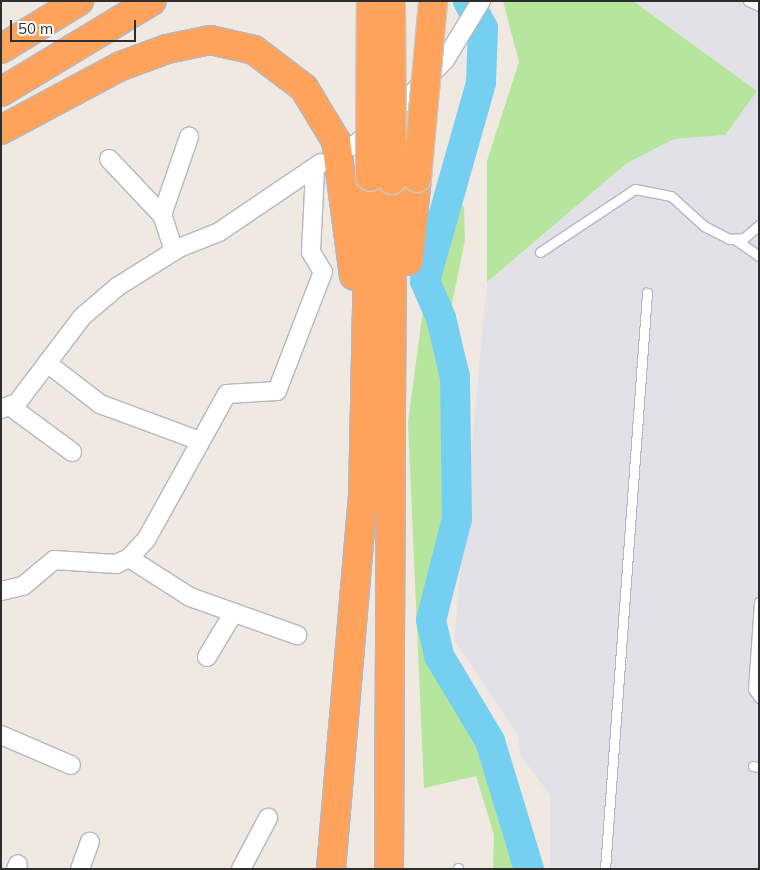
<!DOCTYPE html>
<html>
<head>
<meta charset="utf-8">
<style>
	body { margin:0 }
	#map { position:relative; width:760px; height:870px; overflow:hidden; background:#efe9e1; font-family:Mulish,sans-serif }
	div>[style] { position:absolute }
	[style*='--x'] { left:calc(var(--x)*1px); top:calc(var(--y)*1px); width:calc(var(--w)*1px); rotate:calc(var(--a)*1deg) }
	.industrial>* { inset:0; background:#e3e1e8 }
	.green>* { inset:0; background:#b6e59e }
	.river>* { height:30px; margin:-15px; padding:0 15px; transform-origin:15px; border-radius:15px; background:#75cff0 }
	.roads { filter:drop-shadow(1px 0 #b4b7c1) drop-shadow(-1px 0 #b4b7c1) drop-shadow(0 1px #b4b7c1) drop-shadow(0 -1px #b4b7c1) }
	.lane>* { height:9px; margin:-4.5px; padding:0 4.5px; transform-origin:4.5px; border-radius:4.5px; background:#fff }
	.street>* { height:18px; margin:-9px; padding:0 9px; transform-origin:9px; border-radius:9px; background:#fff }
	.highway>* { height:28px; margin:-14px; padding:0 14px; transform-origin:14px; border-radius:14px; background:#ffa35c }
	.bridges { filter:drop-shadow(1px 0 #c9c9c9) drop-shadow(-1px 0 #c9c9c9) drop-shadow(0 1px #c9c9c9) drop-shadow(0 -1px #c9c9c9) }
	.highway-bridge>* { height:28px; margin:-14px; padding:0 14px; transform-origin:14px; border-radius:14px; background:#ffa35c }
	span { translate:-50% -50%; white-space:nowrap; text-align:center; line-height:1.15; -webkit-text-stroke:5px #fff; paint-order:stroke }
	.frame { position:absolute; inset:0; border:2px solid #2e2e2e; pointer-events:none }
	.scale { position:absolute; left:10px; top:20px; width:126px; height:22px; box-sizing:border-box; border:2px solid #2e2e2e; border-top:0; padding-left:6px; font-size:15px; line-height:18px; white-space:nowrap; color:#2e2e2e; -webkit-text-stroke:4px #fff; paint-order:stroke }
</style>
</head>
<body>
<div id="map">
	<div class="industrial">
		<div style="clip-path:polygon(633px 1px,759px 1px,759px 869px,550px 869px,550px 795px,521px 756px,517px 733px,454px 640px,487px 282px,627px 163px,674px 139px,725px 135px,757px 91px)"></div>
	</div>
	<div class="green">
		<div style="clip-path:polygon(503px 1px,633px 1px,757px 91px,725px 135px,674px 139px,627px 163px,487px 282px,487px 161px,519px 62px)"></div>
		<div style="clip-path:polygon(446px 184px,464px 208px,465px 240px,447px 328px,448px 490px,423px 611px,442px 669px,508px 769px,526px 869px,493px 869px,494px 835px,476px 776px,424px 788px,408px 422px,428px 273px)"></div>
	</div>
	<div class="river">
		<div style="--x:468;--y:1;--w:31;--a:61"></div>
		<div style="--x:483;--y:28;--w:55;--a:92.1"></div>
		<div style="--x:481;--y:83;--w:206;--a:105.8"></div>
		<div style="--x:425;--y:281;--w:40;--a:66.6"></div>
		<div style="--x:441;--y:318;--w:61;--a:76.7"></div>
		<div style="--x:455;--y:377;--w:142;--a:89.2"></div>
		<div style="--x:457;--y:519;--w:104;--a:104.4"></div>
		<div style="--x:431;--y:620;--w:37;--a:77"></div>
		<div style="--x:439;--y:656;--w:99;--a:59"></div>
		<div style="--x:490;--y:741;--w:134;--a:73.1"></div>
	</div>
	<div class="roads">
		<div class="lane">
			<div style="--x:748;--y:1;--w:12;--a:24"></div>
			<div style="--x:736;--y:240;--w:28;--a:35"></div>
			<div style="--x:540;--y:252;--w:114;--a:-33.6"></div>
			<div style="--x:635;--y:189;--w:37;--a:11"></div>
			<div style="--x:671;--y:196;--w:45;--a:42.3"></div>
			<div style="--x:704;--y:226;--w:28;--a:27"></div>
			<div style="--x:729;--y:239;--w:15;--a:-4"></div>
			<div style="--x:744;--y:238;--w:20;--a:-41"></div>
			<div style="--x:759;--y:602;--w:87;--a:93.9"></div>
			<div style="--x:753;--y:689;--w:11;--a:56"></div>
			<div style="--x:753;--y:766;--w:6;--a:9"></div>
			<div style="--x:458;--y:868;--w:1;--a:90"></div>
			<div style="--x:605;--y:869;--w:578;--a:-85.83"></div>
		</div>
		<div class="street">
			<div style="--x:353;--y:146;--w:35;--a:-37"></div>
			<div style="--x:381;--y:125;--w:91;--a:-45.4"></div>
			<div style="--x:445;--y:60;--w:69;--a:-58.6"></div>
			<div style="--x:109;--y:159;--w:77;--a:46.6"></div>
			<div style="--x:174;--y:251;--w:38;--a:-108"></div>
			<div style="--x:162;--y:215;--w:83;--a:-70.9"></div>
			<div style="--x:47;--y:363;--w:67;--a:37.7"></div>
			<div style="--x:100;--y:404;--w:107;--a:20.3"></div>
			<div style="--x:11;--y:407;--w:76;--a:36.4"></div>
			<div style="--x:1;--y:409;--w:17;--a:-21"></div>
			<div style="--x:17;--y:403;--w:108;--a:-52.9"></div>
			<div style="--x:82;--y:317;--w:46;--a:-40.6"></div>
			<div style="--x:117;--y:287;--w:73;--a:-32.2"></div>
			<div style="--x:179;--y:248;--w:43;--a:-21.8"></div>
			<div style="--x:219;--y:232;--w:123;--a:-34.1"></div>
			<div style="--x:129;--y:558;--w:72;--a:32.6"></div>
			<div style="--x:190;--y:597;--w:114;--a:19.6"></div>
			<div style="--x:1;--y:591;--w:23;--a:-13"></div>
			<div style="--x:23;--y:586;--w:40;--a:-40"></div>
			<div style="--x:54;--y:560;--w:62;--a:3.7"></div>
			<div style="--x:116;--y:564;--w:14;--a:-25"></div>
			<div style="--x:129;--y:558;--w:25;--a:-47"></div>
			<div style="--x:146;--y:540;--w:167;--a:-61"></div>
			<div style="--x:227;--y:394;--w:50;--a:-3.4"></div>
			<div style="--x:277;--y:391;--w:128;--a:-68.9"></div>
			<div style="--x:323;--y:272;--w:23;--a:-121"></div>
			<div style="--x:311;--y:252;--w:83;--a:-87.2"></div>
			<div style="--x:207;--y:657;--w:52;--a:-59"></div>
			<div style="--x:1;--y:735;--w:76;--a:23.2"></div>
			<div style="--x:16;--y:869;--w:5;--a:-68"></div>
			<div style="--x:80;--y:869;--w:29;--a:-70"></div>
			<div style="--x:241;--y:869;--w:58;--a:-62.1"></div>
		</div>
		<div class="highway">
			<div style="--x:1;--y:49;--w:92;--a:-31.6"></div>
			<div style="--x:1;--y:92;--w:176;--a:-31.1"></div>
			<div style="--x:1;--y:130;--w:136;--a:-28.1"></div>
			<div style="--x:121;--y:66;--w:49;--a:-20.3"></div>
			<div style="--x:167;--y:49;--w:44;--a:-11.8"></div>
			<div style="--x:210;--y:40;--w:45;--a:12.8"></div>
			<div style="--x:254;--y:50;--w:63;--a:37.2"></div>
			<div style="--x:304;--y:88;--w:62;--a:58.9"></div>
			<div style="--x:336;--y:141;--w:136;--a:82.4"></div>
			<div style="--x:408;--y:261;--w:83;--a:-83.8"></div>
			<div style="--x:331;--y:869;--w:371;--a:-85.1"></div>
			<div style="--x:363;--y:499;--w:322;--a:-88.8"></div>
			<div style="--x:389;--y:869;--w:689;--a:-89.75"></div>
		</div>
	</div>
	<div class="bridges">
		<div class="highway-bridge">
			<div style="--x:391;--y:1;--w:179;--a:89.7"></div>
			<div style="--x:370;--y:177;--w:176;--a:-89.7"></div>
			<div style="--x:417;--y:178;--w:178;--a:-84.8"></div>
		</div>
	</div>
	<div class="frame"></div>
	<div class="scale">50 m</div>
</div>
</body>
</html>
